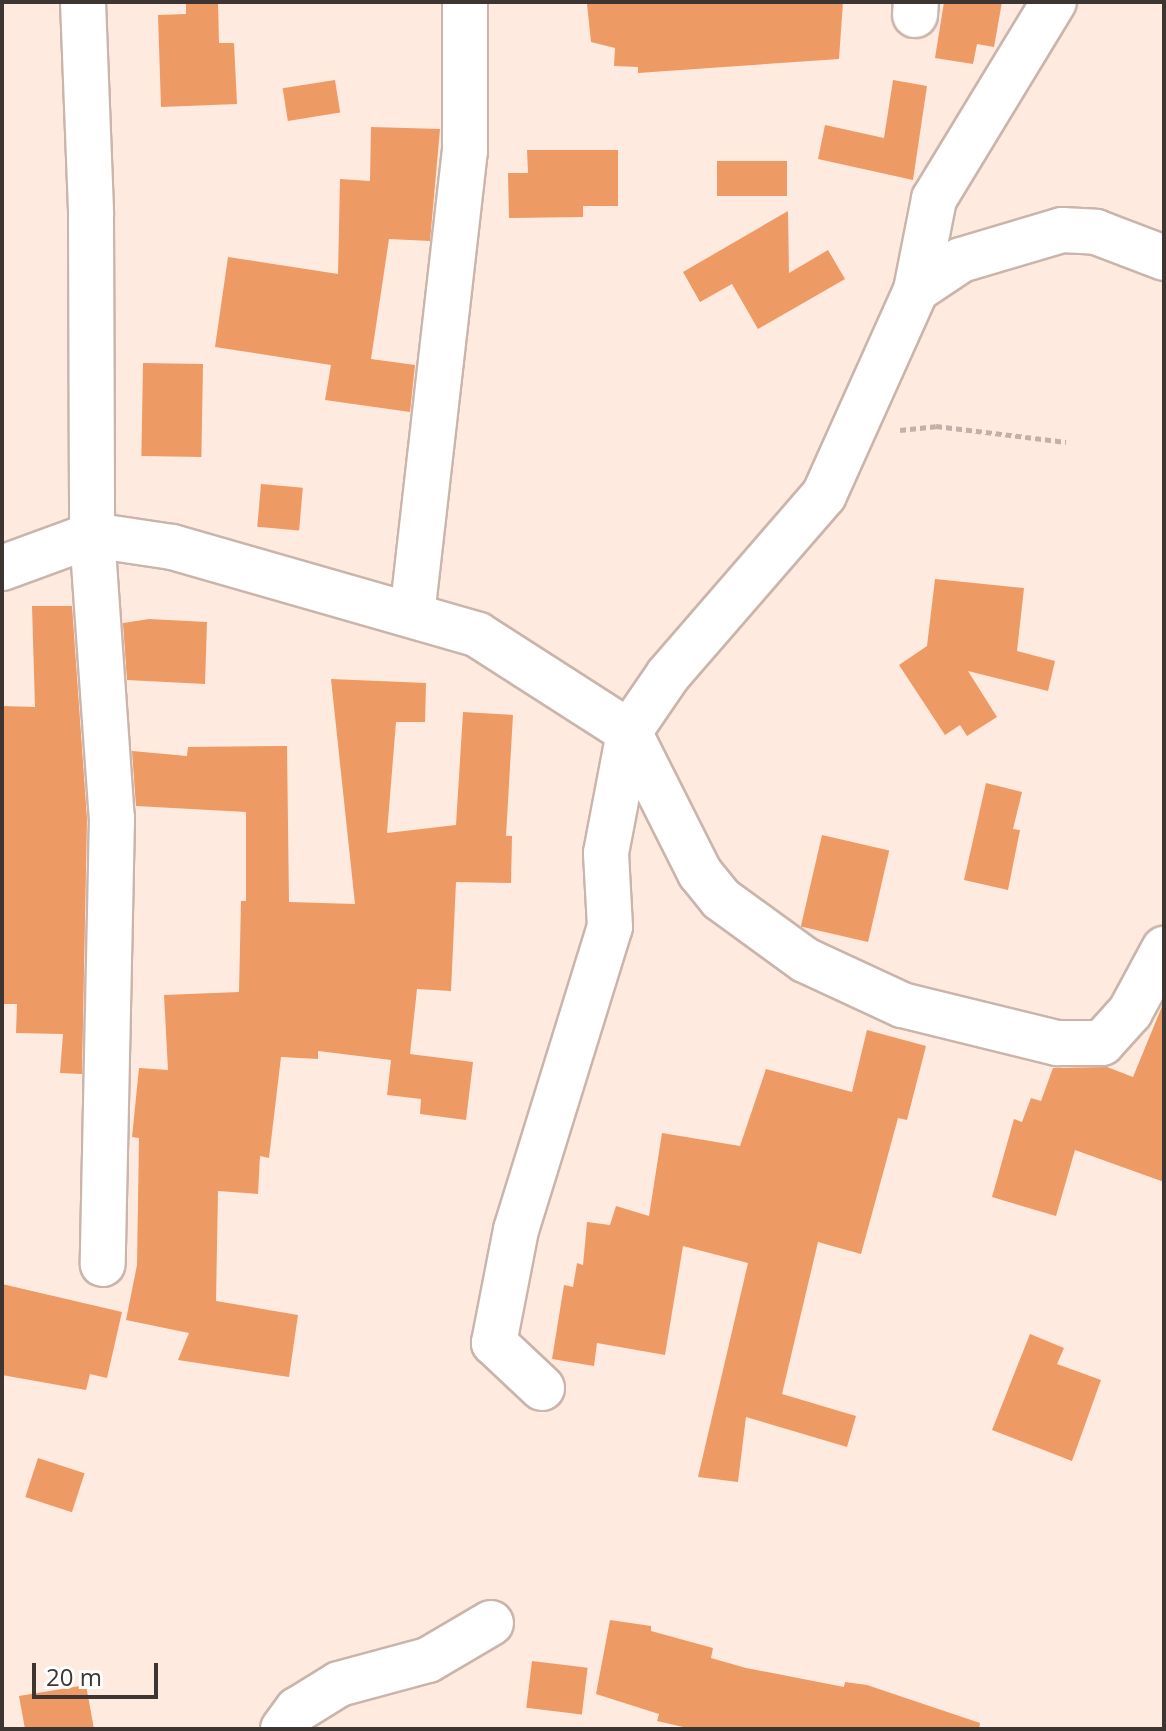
<!DOCTYPE html>
<html>
<head>
<meta charset="utf-8">
<style>
	body { margin:0 }
	#map { position:relative; width:1166px; height:1731px; overflow:hidden; background:#ffeae0; font-family:"Open Sans",sans-serif }
	div>[style] { position:absolute }
	[style*='--x'] { left:calc(var(--x)*1px); top:calc(var(--y)*1px); width:calc(var(--w)*1px); rotate:calc(var(--a)*1deg) }
	.building>* { inset:0; background:#ee9a64; transform-origin:0 0 }
	.path>* { height:5px; margin-top:-2.5px; transform-origin:0; background:repeating-linear-gradient(90deg,#c2b1a9 0 6px,transparent 0 10px) }
	.roads { filter:drop-shadow(2px 0 #c9b5ab) drop-shadow(-2px 0 #c9b5ab) drop-shadow(0 2px #c9b5ab) drop-shadow(0 -2px #c9b5ab) }
	.minor>* { height:44px; margin:-22px; padding:0 22px; transform-origin:22px; border-radius:22px; background:#fff }
	span { translate:-50% -50%; white-space:nowrap; text-align:center; line-height:1.15; -webkit-text-stroke:6px #fff; paint-order:stroke }
	.frame { position:absolute; inset:0; border:4px solid #3d3532; pointer-events:none }
	.scale { position:absolute; left:32px; top:1663px; width:126px; height:36px; box-sizing:border-box; border:4px solid #3d3532; border-top:0; padding-left:10px; font-size:24px; line-height:28px; white-space:nowrap; color:#3d3532; -webkit-text-stroke:6px #fff; paint-order:stroke }
</style>
</head>
<body>
<div id="map">
	<div class="building">
		<div style="clip-path:polygon(186px 2px,218px 2px,219px 43px,234px 43px,237px 104px,161px 107px,158px 15px,186px 14px)"></div>
		<div style="clip-path:polygon(843px 2px,839px 59px,638px 73px,638px 67px,614px 66px,615px 48px,591px 42px,587px 4px)"></div>
		<div style="clip-path:polygon(944px 2px,1002px 2px,994px 47px,977px 44px,973px 64px,935px 58px)"></div>
		<div style="left:335px;top:80px;width:33px;height:53px;rotate:81deg"></div>
		<div style="clip-path:polygon(893px 80px,927px 86px,913px 180px,818px 159px,825px 125px,884px 138px)"></div>
		<div style="clip-path:polygon(371px 127px,440px 129px,430px 241px,389px 239px,371px 359px,415px 365px,410px 412px,325px 400px,331px 365px,215px 347px,228px 257px,338px 274px,340px 179px,370px 181px)"></div>
		<div style="clip-path:polygon(527px 150px,618px 150px,618px 206px,583px 206px,583px 217px,509px 218px,508px 173px,528px 173px)"></div>
		<div style="left:717px;top:161px;width:70px;height:35px"></div>
		<div style="clip-path:polygon(788px 211px,789px 273px,828px 250px,845px 279px,758px 329px,732px 284px,700px 302px,683px 272px)"></div>
		<div style="left:143px;top:363px;width:60px;height:93px;rotate:1deg"></div>
		<div style="left:261px;top:484px;width:42px;height:43px;rotate:5deg"></div>
		<div style="clip-path:polygon(935px 579px,1024px 588px,1017px 651px,1055px 661px,1048px 691px,968px 671px,997px 717px,967px 736px,960px 725px,945px 735px,899px 665px,927px 646px)"></div>
		<div style="clip-path:polygon(32px 606px,72px 606px,87px 819px,82px 1074px,60px 1073px,63px 1034px,16px 1033px,17px 1004px,2px 1004px,2px 706px,35px 707px)"></div>
		<div style="clip-path:polygon(149px 619px,207px 622px,205px 684px,127px 680px,123px 623px)"></div>
		<div style="clip-path:polygon(331px 679px,426px 683px,425px 722px,396px 722px,387px 833px,456px 825px,463px 712px,513px 715px,506px 836px,512px 836px,511px 883px,456px 882px,451px 991px,417px 989px,410px 1054px,473px 1062px,466px 1120px,420px 1114px,421px 1099px,387px 1095px,391px 1060px,318px 1051px,318px 1059px,281px 1057px,269px 1158px,260px 1156px,258px 1194px,218px 1191px,216px 1301px,298px 1315px,289px 1377px,178px 1360px,189px 1333px,126px 1320px,137px 1265px,139px 1138px,132px 1137px,139px 1068px,168px 1070px,164px 995px,239px 992px,241px 901px,246px 901px,246px 812px,136px 806px,132px 751px,187px 756px,188px 747px,287px 746px,289px 902px,355px 904px)"></div>
		<div style="clip-path:polygon(986px 783px,1022px 792px,1013px 829px,1020px 830px,1008px 890px,964px 880px)"></div>
		<div style="left:822px;top:835px;width:69px;height:94px;rotate:13deg"></div>
		<div style="clip-path:polygon(1163px 1004px,1164px 1182px,1075px 1150px,1056px 1216px,992px 1197px,1014px 1119px,1022px 1122px,1031px 1098px,1041px 1101px,1053px 1068px,1107px 1067px,1133px 1077px)"></div>
		<div style="clip-path:polygon(867px 1030px,926px 1046px,907px 1120px,898px 1118px,861px 1254px,818px 1242px,782px 1394px,856px 1416px,847px 1447px,746px 1417px,738px 1482px,698px 1477px,748px 1263px,683px 1246px,665px 1355px,597px 1343px,594px 1366px,552px 1359px,564px 1285px,573px 1287px,577px 1263px,583px 1265px,587px 1222px,610px 1225px,616px 1206px,649px 1216px,662px 1133px,740px 1146px,766px 1069px,852px 1092px)"></div>
		<div style="clip-path:polygon(2px 1284px,122px 1312px,107px 1378px,90px 1374px,86px 1390px,2px 1375px)"></div>
		<div style="clip-path:polygon(1030px 1334px,1064px 1348px,1057px 1364px,1101px 1380px,1072px 1461px,992px 1430px)"></div>
		<div style="left:38px;top:1458px;width:49px;height:41px;rotate:18deg"></div>
		<div style="clip-path:polygon(610px 1620px,651px 1626px,651px 1631px,713px 1648px,711px 1658px,746px 1668px,844px 1687px,845px 1682px,867px 1685px,980px 1723px,979px 1729px,692px 1729px,657px 1721px,659px 1714px,596px 1694px)"></div>
		<div style="left:532px;top:1661px;width:56px;height:47px;rotate:7deg"></div>
		<div style="clip-path:polygon(86px 1685px,94px 1729px,25px 1729px,19px 1696px)"></div>
	</div>
	<div class="path">
		<div style="--x:900;--y:430;--w:36;--a:-6"></div>
		<div style="--x:936;--y:426;--w:131;--a:7"></div>
	</div>
	<div class="roads">
		<div class="minor">
			<div style="--x:83;--y:2;--w:213;--a:87.8"></div>
			<div style="--x:91;--y:215;--w:320;--a:89.8"></div>
			<div style="--x:92;--y:535;--w:284;--a:86"></div>
			<div style="--x:112;--y:818;--w:446;--a:91.2"></div>
			<div style="--x:915;--y:15;--w:13;--a:-86"></div>
			<div style="--x:916;--y:290;--w:54;--a:-33.7"></div>
			<div style="--x:961;--y:260;--w:105;--a:-16.5"></div>
			<div style="--x:1062;--y:230;--w:34;--a:3"></div>
			<div style="--x:1096;--y:232;--w:73;--a:20.9"></div>
			<div style="--x:2;--y:568;--w:96;--a:-20.1"></div>
			<div style="--x:92;--y:535;--w:81;--a:8.5"></div>
			<div style="--x:172;--y:547;--w:318;--a:16"></div>
			<div style="--x:478;--y:635;--w:179;--a:32.7"></div>
			<div style="--x:629;--y:732;--w:158;--a:63.3"></div>
			<div style="--x:700;--y:873;--w:33;--a:51"></div>
			<div style="--x:721;--y:899;--w:104;--a:36"></div>
			<div style="--x:805;--y:960;--w:107;--a:24.9"></div>
			<div style="--x:902;--y:1005;--w:160;--a:13.8"></div>
			<div style="--x:1057;--y:1043;--w:45;--a:0"></div>
			<div style="--x:1102;--y:1043;--w:42;--a:-47.9"></div>
			<div style="--x:1130;--y:1012;--w:72;--a:-61.6"></div>
			<div style="--x:412;--y:615;--w:467;--a:-83.5"></div>
			<div style="--x:465;--y:151;--w:149;--a:-90"></div>
			<div style="--x:542;--y:1388;--w:66;--a:-136.8"></div>
			<div style="--x:494;--y:1343;--w:115;--a:-79"></div>
			<div style="--x:516;--y:1230;--w:317;--a:-72.8"></div>
			<div style="--x:610;--y:927;--w:74;--a:-93.1"></div>
			<div style="--x:606;--y:853;--w:123;--a:-79.2"></div>
			<div style="--x:629;--y:732;--w:69;--a:-55.6"></div>
			<div style="--x:668;--y:675;--w:238;--a:-49.1"></div>
			<div style="--x:824;--y:495;--w:225;--a:-65.8"></div>
			<div style="--x:916;--y:290;--w:93;--a:-78.8"></div>
			<div style="--x:934;--y:199;--w:231;--a:-58.7"></div>
			<div style="--x:283;--y:1729;--w:24;--a:-54"></div>
			<div style="--x:297;--y:1710;--w:49;--a:-31.8"></div>
			<div style="--x:339;--y:1684;--w:92;--a:-15.1"></div>
			<div style="--x:428;--y:1660;--w:73;--a:-30.4"></div>
		</div>
	</div>
	<div class="frame"></div>
	<div class="scale">20 m</div>
</div>
</body>
</html>
